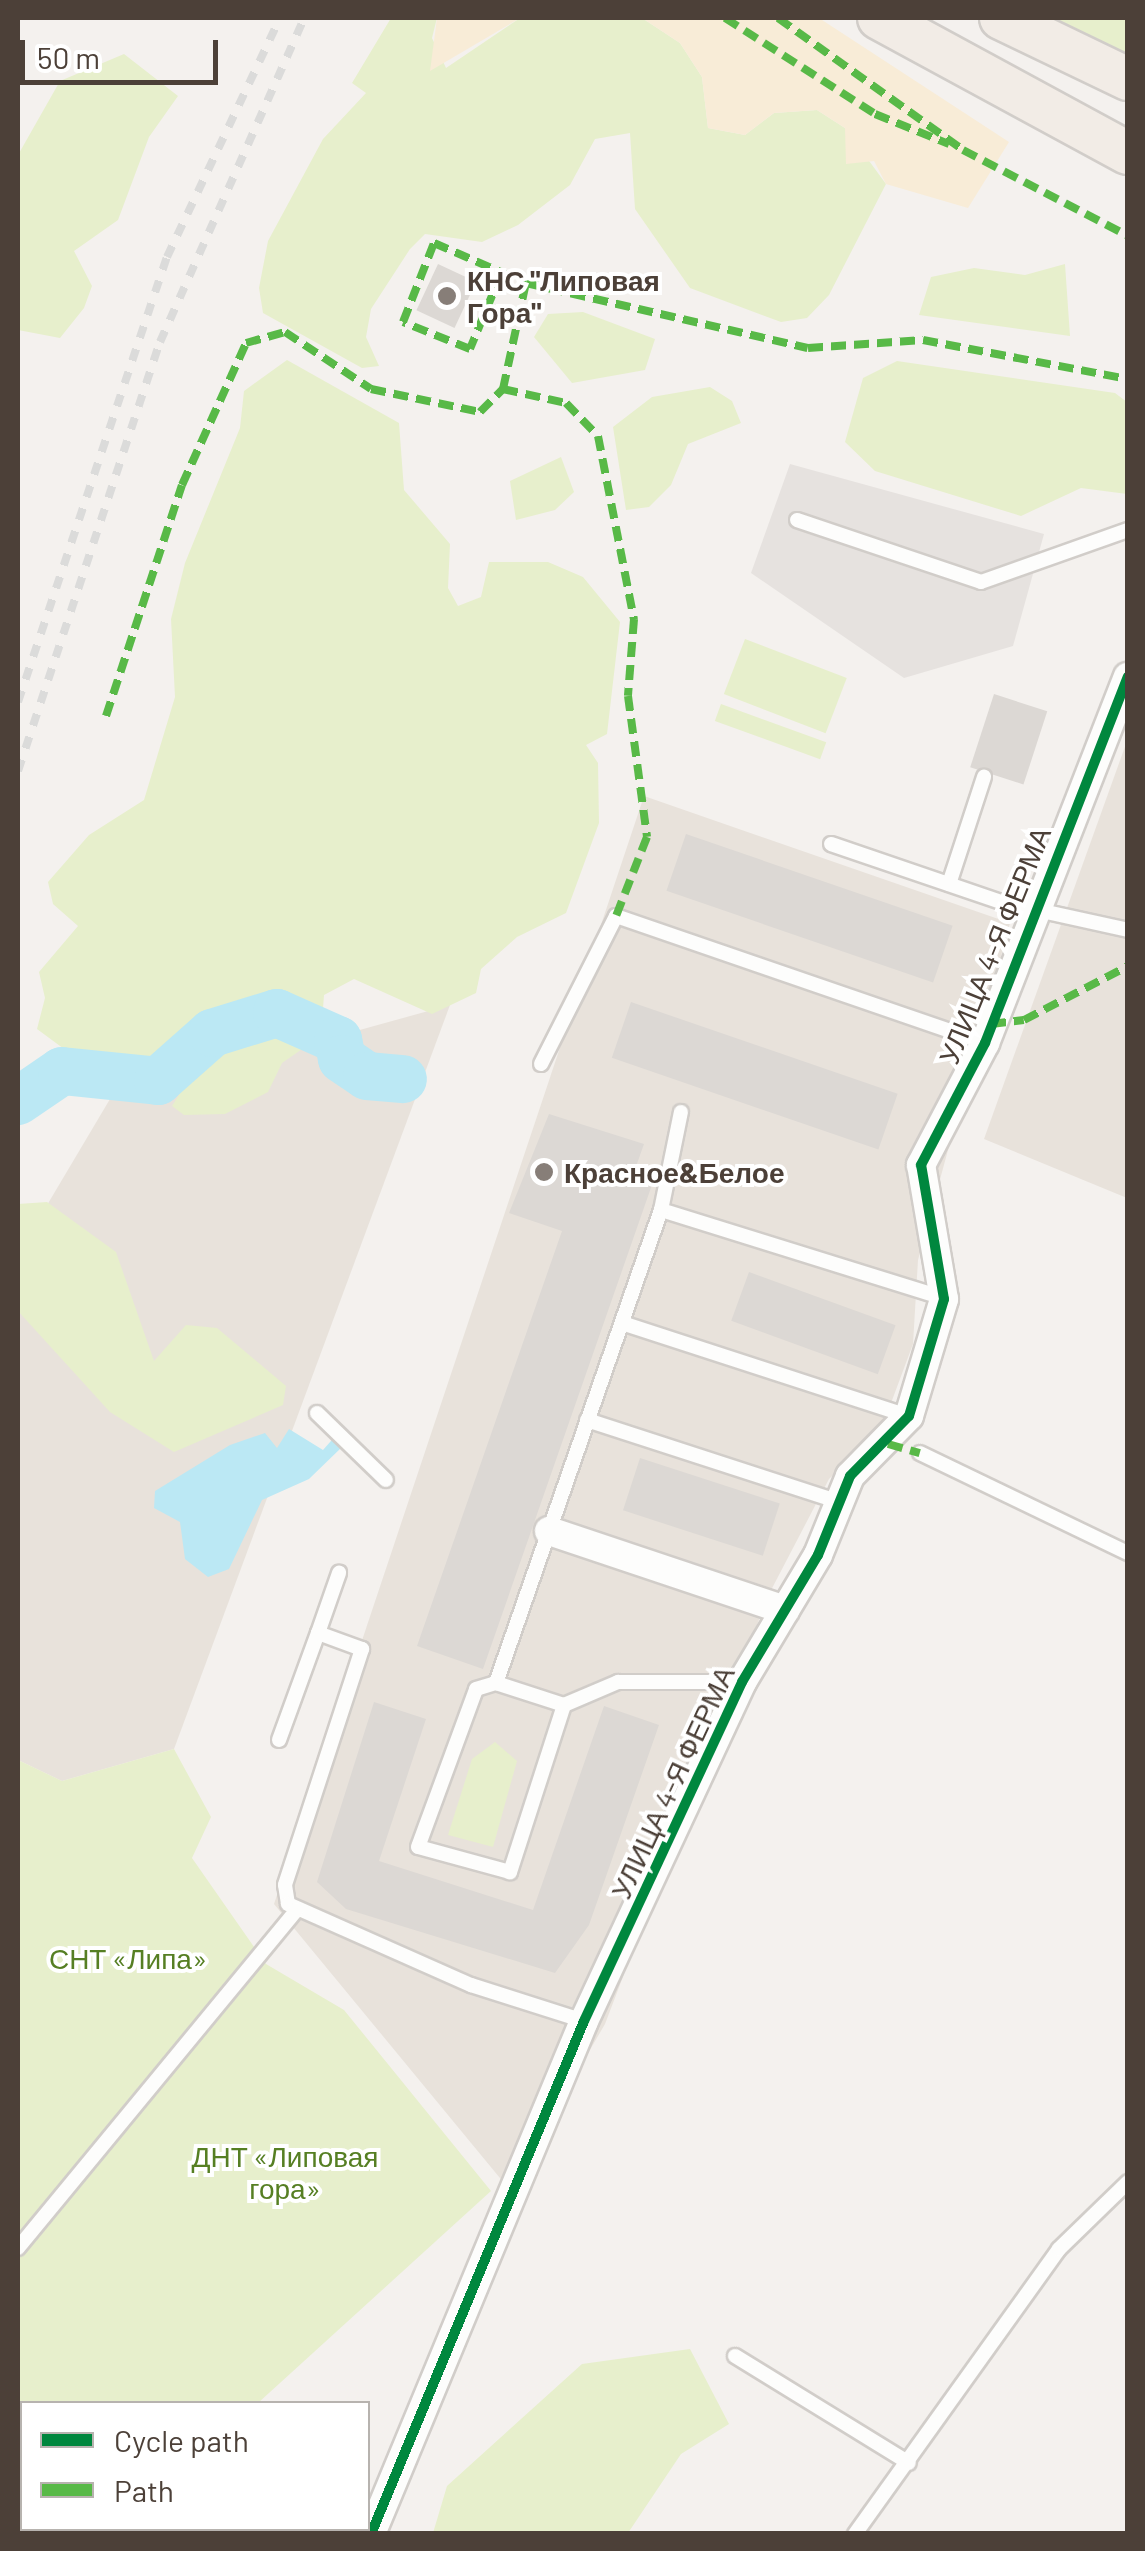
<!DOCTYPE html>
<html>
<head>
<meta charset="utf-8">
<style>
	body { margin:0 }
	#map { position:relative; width:1145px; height:2551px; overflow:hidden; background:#f4f1ee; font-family:Barlow,sans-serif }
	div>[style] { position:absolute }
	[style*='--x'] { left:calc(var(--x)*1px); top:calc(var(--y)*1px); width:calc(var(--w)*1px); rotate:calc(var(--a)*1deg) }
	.residential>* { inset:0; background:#e8e2db }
	.green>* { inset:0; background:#e7efcc; transform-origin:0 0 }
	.sand>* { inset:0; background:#f8ecd7 }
	.parking>* { inset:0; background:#e6e2df }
	.water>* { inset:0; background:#bbe8f4 }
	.river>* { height:48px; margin:-24px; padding:0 24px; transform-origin:24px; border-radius:24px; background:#bbe8f4 }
	.building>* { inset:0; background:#dcd8d4; transform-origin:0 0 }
	.roads { filter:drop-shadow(2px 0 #d1cdc9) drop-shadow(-2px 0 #d1cdc9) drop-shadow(0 2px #d1cdc9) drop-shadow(0 -2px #d1cdc9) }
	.service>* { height:14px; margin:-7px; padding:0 7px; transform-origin:7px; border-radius:7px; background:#fdfdfc }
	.minor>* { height:28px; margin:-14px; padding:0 14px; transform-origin:14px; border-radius:14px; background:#fdfdfc }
	.primary>* { height:42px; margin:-21px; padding:0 21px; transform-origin:21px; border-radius:21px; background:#f2ece6 }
	.rail>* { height:8px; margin-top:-4px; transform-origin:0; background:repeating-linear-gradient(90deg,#dbdbda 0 12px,transparent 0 24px) }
	.quiet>* { height:8px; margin-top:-4px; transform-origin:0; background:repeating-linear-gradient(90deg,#58b947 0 15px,transparent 0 23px) }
	.cycleway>* { height:10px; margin:-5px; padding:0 5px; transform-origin:5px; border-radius:5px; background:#00873e }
	.dots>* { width:28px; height:28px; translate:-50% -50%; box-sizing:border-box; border:5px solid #fff; border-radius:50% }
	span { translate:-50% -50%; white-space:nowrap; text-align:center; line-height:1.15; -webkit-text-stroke:8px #fff; paint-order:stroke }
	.poi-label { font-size:28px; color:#4c4038; font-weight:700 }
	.left { translate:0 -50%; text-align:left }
	.street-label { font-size:28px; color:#4c4038 }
	.park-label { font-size:28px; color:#567f23 }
	.frame { position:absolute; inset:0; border:20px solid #4c4038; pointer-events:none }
	.legend { position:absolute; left:20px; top:2401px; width:350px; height:130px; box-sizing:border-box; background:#fff; border:2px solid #b7b3af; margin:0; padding:12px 18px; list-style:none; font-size:30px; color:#4c4038 }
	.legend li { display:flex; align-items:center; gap:20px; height:50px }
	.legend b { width:50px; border:2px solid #b7b3af }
	.scale { position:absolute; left:20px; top:40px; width:198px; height:45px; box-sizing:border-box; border:5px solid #4c4038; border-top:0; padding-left:12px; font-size:30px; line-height:35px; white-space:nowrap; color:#4c4038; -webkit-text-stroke:8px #fff; paint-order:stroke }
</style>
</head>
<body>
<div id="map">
	<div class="residential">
		<div style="clip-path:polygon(1127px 741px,1127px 1198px,984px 1139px)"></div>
		<div style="clip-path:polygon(644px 796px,1010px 923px,918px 1260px,913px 1344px,881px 1430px,829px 1479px,768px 1596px,605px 2024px,509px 2189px,274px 1904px)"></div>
		<div style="clip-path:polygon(450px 1005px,174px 1749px,62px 1781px,18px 1760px,18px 1254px,110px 1099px)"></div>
	</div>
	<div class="green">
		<div style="clip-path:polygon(391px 18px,437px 18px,432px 38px,446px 68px,520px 18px,642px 18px,680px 43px,702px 77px,708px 128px,745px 135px,774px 113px,817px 110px,845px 128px,886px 184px,829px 295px,807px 318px,781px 322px,690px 288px,635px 209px,630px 133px,595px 139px,570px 185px,518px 225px,482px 242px,425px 234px,410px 249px,371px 309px,366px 337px,379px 366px,362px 368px,263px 313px,259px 288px,268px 241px,323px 139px,366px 93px,352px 83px)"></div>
		<div style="clip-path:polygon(1052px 18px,1127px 18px,1127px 55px)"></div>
		<div style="clip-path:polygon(124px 54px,178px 96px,149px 137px,118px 220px,74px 251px,92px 286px,84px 308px,60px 338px,18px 330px,18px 155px,60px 81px)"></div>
		<div style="clip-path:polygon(1065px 264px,1070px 336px,919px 315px,931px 277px,974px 268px,1025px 275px)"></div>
		<div style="clip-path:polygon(583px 312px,655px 339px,645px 370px,572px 383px,534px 337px,548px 314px)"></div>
		<div style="clip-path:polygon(287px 360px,399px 423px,404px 490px,450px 544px,448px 588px,458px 606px,481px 597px,489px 562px,548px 562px,583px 577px,620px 622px,607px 734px,586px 745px,598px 763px,599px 823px,566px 913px,517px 937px,481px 969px,476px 993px,432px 1014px,354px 979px,324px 995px,321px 1036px,282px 1063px,268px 1092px,225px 1114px,184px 1115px,172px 1106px,206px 1051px,127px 1068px,79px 1060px,37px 1029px,45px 998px,39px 972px,78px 926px,53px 904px,48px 882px,89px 835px,144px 800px,175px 697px,171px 619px,185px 563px,240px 428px,244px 391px)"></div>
		<div style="clip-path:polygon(897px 361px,1115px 393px,1127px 402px,1127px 494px,1081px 488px,1021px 516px,875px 471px,845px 442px,863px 378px)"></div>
		<div style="clip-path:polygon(710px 387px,732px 401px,741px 423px,688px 444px,671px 485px,649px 507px,626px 510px,613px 427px,652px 397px)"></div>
		<div style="clip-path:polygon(561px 457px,574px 492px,555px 510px,516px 520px,510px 481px)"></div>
		<div style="left:745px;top:639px;width:109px;height:59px;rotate:21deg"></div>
		<div style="left:721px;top:704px;width:112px;height:18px;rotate:20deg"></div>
		<div style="clip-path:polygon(47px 1202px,116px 1252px,154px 1361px,186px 1325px,217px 1328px,286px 1386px,283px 1405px,174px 1452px,110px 1412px,18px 1311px,18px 1204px)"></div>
		<div style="clip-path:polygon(495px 1742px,517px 1761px,493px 1847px,448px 1835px,472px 1759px)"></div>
		<div style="clip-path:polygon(174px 1749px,211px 1817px,192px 1858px,266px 1964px,344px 2010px,491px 2191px,258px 2403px,22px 2404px,22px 2528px,198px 2533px,18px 2533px,18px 1760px,62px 1781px)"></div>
		<div style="clip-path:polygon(690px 2349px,729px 2424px,681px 2454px,628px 2533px,433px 2533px,447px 2486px,582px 2364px)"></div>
	</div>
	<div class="sand">
		<div style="clip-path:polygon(437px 18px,520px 18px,430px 71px)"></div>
		<div style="clip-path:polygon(642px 18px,819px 18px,1009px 142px,968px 208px,886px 184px,874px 161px,846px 164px,845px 128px,817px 110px,774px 113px,745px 135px,708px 128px,702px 77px,680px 43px)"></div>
	</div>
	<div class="parking">
		<div style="clip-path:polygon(790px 464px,1044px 534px,1013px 646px,904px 678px,751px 573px)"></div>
	</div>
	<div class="water">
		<div style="clip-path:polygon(289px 1429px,323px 1450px,338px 1433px,342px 1447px,309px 1479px,262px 1500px,229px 1569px,208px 1577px,185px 1559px,180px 1522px,154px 1508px,155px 1491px,230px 1445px,265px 1433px,277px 1448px)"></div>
	</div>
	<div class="river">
		<div style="--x:18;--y:1101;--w:53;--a:-34.3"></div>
		<div style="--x:62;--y:1071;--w:97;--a:5.9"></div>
		<div style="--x:158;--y:1081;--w:72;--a:-41.6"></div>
		<div style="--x:212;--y:1033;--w:68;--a:-17.1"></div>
		<div style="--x:277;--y:1013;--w:67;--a:23.9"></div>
		<div style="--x:338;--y:1040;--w:19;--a:78"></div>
		<div style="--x:342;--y:1059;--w:30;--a:34"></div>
		<div style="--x:367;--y:1076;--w:36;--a:5"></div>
	</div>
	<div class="building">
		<div style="left:438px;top:264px;width:42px;height:51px;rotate:25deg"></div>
		<div style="left:994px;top:694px;width:56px;height:77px;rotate:18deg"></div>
		<div style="left:686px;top:834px;width:282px;height:60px;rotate:19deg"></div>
		<div style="left:631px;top:1002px;width:282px;height:59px;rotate:19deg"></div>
		<div style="clip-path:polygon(549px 1114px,644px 1144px,634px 1172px,654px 1179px,483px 1669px,417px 1646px,562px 1231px,509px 1213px)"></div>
		<div style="left:749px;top:1272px;width:156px;height:52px;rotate:20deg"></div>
		<div style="left:640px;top:1458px;width:147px;height:55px;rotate:18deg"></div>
		<div style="clip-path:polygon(374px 1702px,426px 1719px,379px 1861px,533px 1910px,604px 1706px,659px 1725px,589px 1925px,555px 1973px,346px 1909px,317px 1882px)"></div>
	</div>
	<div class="roads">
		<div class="service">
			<div style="--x:797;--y:520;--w:194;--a:18.6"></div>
			<div style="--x:981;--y:582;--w:156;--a:-19.5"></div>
			<div style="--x:831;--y:844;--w:180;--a:18.8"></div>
			<div style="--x:1001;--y:902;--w:130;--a:12.4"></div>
			<div style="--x:949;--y:884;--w:113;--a:-71.9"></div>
			<div style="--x:541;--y:1064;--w:166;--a:-63.1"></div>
			<div style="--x:616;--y:916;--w:390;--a:19"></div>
			<div style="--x:661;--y:1210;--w:295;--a:17.3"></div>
			<div style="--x:622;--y:1323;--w:302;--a:18"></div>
			<div style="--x:317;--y:1413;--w:96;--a:44.2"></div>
			<div style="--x:587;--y:1420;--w:262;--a:18"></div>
			<div style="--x:920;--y:1453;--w:231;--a:25.7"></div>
			<div style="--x:318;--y:1633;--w:64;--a:-70.7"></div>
			<div style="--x:496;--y:1683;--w:501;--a:-70.77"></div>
			<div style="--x:661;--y:1210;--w:100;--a:-78.5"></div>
			<div style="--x:564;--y:1705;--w:176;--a:107.9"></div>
			<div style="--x:510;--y:1872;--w:95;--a:-164.8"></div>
			<div style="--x:418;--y:1847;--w:168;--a:-69.8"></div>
			<div style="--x:476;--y:1689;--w:21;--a:-17"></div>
			<div style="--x:496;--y:1683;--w:71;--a:17.9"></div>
			<div style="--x:564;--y:1705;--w:59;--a:-23.1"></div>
			<div style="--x:618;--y:1682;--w:124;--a:0"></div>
			<div style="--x:279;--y:1740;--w:114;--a:-70"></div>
			<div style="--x:318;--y:1633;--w:47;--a:20"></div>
			<div style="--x:362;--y:1649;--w:248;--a:108.1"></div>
			<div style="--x:285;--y:1885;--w:19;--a:81"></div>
			<div style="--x:288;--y:1904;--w:200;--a:23.9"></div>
			<div style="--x:471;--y:1985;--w:119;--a:17.7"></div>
			<div style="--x:18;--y:2248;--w:438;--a:-50.5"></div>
			<div style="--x:735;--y:2356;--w:204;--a:31.6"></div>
			<div style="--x:18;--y:2414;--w:6;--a:51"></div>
			<div style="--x:198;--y:2528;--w:9;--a:41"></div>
			<div style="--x:855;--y:2534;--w:350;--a:-54.4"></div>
			<div style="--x:1059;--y:2249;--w:96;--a:-44.2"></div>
		</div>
		<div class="minor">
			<div style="--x:549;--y:1531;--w:249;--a:18.5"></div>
			<div style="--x:371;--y:2534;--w:555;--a:-67.45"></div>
			<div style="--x:584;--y:2021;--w:374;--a:-65"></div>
			<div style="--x:742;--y:1682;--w:148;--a:-59.1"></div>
			<div style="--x:818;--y:1555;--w:85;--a:-67.9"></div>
			<div style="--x:850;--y:1476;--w:84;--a:-45.5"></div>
			<div style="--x:909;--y:1416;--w:122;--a:-73.3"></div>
			<div style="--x:944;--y:1299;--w:136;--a:-99.7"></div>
			<div style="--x:921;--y:1165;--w:138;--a:-62.3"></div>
			<div style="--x:985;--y:1043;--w:393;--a:-68.7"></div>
		</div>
		<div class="primary">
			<div style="--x:879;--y:18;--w:283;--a:28.5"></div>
			<div style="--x:1001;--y:18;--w:141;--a:25.7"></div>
		</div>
	</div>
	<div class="rail">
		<div style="--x:18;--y:702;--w:469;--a:-71.5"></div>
		<div style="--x:167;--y:257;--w:264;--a:-64.7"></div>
		<div style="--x:18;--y:771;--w:452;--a:-71.7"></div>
		<div style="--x:160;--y:342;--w:355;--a:-66"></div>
	</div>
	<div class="quiet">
		<div style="--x:725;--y:18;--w:178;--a:32.6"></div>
		<div style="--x:875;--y:114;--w:80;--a:22.1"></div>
		<div style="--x:778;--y:18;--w:227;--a:35.5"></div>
		<div style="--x:963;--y:150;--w:186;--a:27.5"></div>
		<div style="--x:501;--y:274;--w:81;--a:112.5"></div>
		<div style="--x:470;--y:349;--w:72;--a:-158.1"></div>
		<div style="--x:403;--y:322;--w:85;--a:-68.6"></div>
		<div style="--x:434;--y:243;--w:100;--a:23.5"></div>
		<div style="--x:526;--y:283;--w:289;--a:13"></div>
		<div style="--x:808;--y:348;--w:115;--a:-4"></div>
		<div style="--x:923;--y:340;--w:209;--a:10.8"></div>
		<div style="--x:503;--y:389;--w:65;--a:12.5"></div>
		<div style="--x:566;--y:403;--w:46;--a:45.9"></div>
		<div style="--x:598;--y:436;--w:187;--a:78.9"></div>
		<div style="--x:634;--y:619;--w:77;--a:94.5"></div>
		<div style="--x:628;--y:696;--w:142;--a:82.3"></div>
		<div style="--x:647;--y:837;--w:85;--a:111.4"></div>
		<div style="--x:106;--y:716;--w:243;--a:-71.8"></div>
		<div style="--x:182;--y:485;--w:156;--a:-65.7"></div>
		<div style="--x:246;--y:343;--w:41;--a:-15.8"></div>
		<div style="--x:285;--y:332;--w:103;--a:33.5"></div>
		<div style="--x:371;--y:389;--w:111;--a:11.9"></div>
		<div style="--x:480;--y:412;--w:33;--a:-45"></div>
		<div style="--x:503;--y:389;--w:108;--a:-77.8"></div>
		<div style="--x:991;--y:1024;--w:33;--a:-7"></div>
		<div style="--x:1024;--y:1020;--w:117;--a:-27.4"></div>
		<div style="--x:888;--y:1444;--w:33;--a:16"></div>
	</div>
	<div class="cycleway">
		<div style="--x:371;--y:2534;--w:555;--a:-67.45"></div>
		<div style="--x:584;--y:2021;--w:374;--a:-65"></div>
		<div style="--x:742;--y:1682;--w:148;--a:-59.1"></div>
		<div style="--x:818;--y:1555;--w:85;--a:-67.9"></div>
		<div style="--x:850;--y:1476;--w:84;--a:-45.5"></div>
		<div style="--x:909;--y:1416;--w:122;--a:-73.3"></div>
		<div style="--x:944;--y:1299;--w:136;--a:-99.7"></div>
		<div style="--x:921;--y:1165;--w:138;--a:-62.3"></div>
		<div style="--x:985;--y:1043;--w:393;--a:-68.7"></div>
	</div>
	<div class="dots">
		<div style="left:447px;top:296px;background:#877e78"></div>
		<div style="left:544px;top:1172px;background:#877e78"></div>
	</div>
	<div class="poi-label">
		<span class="left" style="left:467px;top:296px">КНС "Липовая<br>Гора"</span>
		<span class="left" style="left:564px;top:1172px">Красное&amp;Белое</span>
	</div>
	<div class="street-label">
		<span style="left:994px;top:945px;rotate:-68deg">УЛИЦА 4-Я ФЕРМА</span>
		<span style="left:672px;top:1782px;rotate:-65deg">УЛИЦА 4-Я ФЕРМА</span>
	</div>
	<div class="park-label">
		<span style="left:128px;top:1958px">СНТ «Липа»</span>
		<span style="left:285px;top:2172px">ДНТ «Липовая<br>гора»</span>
	</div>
	<div class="frame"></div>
	<ul class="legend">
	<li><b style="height:12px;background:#00873e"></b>Cycle path</li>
	<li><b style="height:12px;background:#58b947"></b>Path</li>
	</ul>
	<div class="scale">50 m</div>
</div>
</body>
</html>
